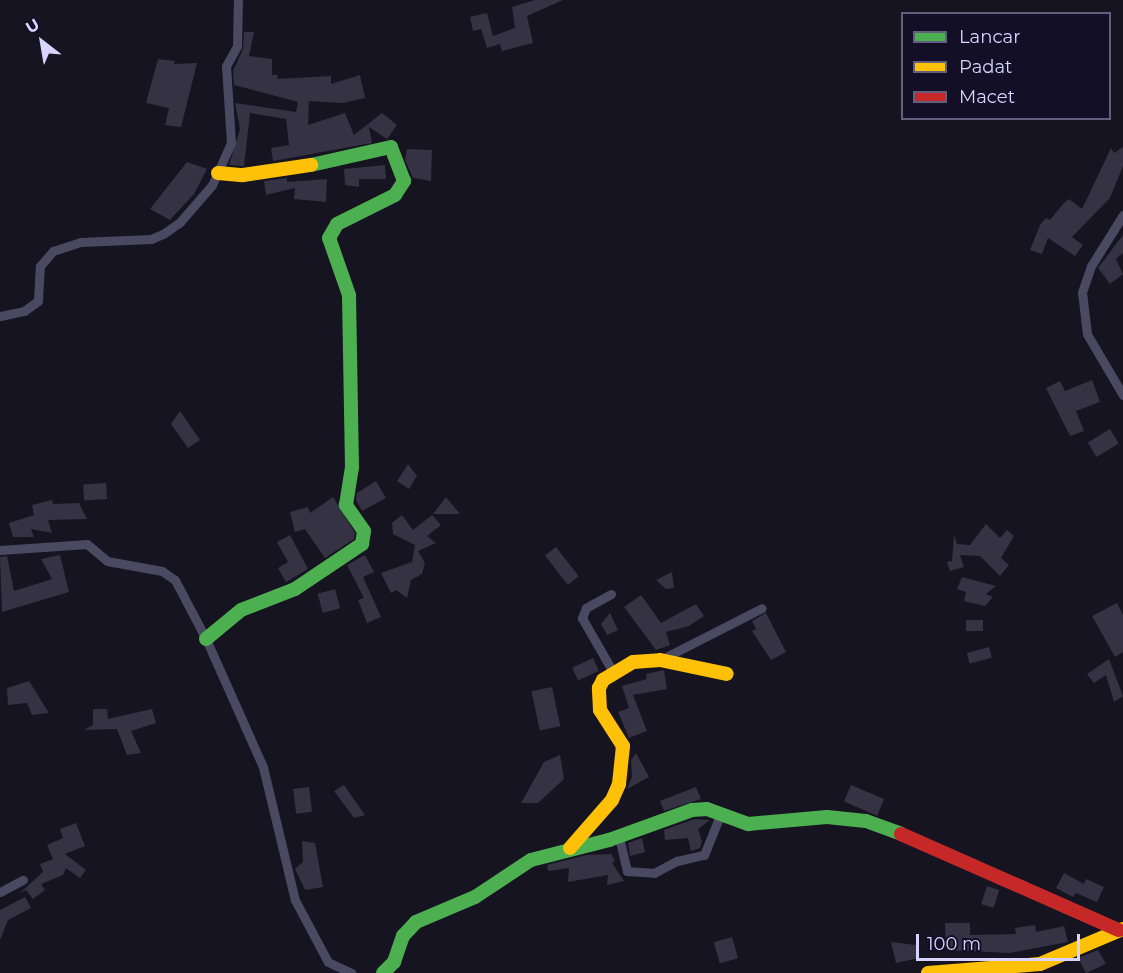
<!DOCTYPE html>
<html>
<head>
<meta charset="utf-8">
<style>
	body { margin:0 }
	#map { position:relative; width:1123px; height:973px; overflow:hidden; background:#161421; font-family:Montserrat,sans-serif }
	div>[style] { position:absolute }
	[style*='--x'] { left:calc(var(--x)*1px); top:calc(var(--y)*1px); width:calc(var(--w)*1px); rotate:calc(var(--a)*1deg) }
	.building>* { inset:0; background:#343243; transform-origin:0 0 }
	.street>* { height:9px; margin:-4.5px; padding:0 4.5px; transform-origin:4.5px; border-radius:4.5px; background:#4a4962 }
	.fast>* { height:14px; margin:-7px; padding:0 7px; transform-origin:7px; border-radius:7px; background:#4caf50 }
	.slow>* { height:14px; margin:-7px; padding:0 7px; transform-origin:7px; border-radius:7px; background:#ffc107 }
	.jam>* { height:14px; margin:-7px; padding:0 7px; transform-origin:7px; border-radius:7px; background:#c62828 }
	span { translate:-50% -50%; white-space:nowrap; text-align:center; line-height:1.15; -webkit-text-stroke:4.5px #130f26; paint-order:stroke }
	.legend { position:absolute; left:901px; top:12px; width:210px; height:108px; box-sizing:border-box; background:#130f26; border:2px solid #625e7d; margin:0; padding:8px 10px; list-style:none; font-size:18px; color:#d9d4ff }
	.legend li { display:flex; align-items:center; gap:12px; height:30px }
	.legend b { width:30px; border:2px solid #625e7d }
	.north { position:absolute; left:12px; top:12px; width:60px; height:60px; -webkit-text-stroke:4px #130f26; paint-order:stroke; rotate:329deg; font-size:16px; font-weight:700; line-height:24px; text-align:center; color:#d9d4ff }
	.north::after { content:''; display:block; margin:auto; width:21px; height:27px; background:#d9d4ff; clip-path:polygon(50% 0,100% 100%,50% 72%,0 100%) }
	.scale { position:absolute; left:916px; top:934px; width:164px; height:27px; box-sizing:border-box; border:3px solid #d9d4ff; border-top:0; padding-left:8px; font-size:18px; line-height:21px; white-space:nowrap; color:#d9d4ff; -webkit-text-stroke:4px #130f26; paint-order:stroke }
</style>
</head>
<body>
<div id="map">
	<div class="building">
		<div style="clip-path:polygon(535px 0,563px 0,527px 16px,533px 43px,502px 51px,500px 44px,487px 48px,481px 29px,473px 31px,470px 17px,487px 13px,493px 36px,515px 28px,512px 7px)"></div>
		<div style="clip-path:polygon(244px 32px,254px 32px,249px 56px,272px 59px,272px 75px,278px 75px,277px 79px,331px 76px,331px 84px,360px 75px,365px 98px,343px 103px,309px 101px,308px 125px,345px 113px,354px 135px,382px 113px,397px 125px,387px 139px,369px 127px,372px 143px,273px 161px,271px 148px,289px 145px,286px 119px,250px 113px,244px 166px,229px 165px,240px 129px,235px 103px,296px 112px,298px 102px,234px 85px,233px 71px,243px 49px)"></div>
		<div style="clip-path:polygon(158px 59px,175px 61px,174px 64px,197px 63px,181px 127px,165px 125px,169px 108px,146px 103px)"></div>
		<div style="clip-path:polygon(1123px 147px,1123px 166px,1110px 198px,1072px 237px,1083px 245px,1075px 256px,1048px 238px,1042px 254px,1030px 250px,1040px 225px,1046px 218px,1050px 220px,1063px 204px,1069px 199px,1082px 209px,1111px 148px,1114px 153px)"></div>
		<div style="clip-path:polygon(407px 149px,432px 150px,431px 181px,413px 178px,405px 160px)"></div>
		<div style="clip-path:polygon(187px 162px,207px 169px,194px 194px,170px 220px,150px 209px)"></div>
		<div style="clip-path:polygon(385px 165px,386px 179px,359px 179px,359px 187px,345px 185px,344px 169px)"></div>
		<div style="clip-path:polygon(287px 178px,287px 182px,327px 179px,326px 202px,294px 199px,295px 188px,266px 195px,264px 181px)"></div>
		<div style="clip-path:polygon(1123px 235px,1123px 253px,1116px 259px,1123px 274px,1110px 284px,1098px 268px)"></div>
		<div style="clip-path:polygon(1092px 380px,1100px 402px,1076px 411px,1084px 431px,1070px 436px,1046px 388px,1060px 381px,1065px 391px)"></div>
		<div style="clip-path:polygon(180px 411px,200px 440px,188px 448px,171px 424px)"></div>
		<div style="left:1110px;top:429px;width:17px;height:26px;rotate:59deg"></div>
		<div style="clip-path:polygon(408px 464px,417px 476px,409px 489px,397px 481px)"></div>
		<div style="clip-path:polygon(376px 481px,386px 498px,362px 511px,356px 500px,357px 493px)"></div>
		<div style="left:106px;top:483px;width:16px;height:23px;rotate:86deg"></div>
		<div style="clip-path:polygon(333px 497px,355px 533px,354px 539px,325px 558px,305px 529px,295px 532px,290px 512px,308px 507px,310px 513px)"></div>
		<div style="clip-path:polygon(446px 497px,460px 514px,433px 514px)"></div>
		<div style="clip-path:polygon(52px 500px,53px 504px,79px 503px,87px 519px,48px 520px,52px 533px,31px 529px,34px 537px,13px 537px,9px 523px,34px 515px,32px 505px)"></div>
		<div style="clip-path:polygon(402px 515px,413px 530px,432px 515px,441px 525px,427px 536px,436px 543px,418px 551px,425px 563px,422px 574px,411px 580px,407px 598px,396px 590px,391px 593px,381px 573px,412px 562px,415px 545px,393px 534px,392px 523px)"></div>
		<div style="clip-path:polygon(986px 524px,1000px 538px,1007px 530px,1014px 536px,1001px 558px,1009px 565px,1000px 576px,980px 556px,960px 555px,964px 567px,950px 571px,947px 562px,952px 561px,954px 535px,957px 544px,970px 545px)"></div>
		<div style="clip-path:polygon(290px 535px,308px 569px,286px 582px,278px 568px,288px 562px,277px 542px)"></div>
		<div style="left:556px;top:547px;width:37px;height:14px;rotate:52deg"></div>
		<div style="clip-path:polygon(60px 555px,69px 592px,2px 612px,0 557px,7px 556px,14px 591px,52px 579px,41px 559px)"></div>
		<div style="clip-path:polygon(365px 555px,374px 572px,363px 577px,381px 617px,367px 623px,358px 600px,364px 598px,347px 565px)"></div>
		<div style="clip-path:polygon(672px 572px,674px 588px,666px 589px,656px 580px)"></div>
		<div style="clip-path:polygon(962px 577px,996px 586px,986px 594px,993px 597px,985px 606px,964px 601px,966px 592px,957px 589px)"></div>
		<div style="left:335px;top:589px;width:20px;height:18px;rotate:75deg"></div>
		<div style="clip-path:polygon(641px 595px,661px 623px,696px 604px,704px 616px,689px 626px,666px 632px,670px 645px,656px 650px,624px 607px)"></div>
		<div style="clip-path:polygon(1117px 603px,1123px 615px,1123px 652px,1115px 657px,1092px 616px)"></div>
		<div style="clip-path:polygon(610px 613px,618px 630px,607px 635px,601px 624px)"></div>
		<div style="clip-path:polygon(766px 613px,786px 652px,771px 660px,752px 631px,756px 629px,752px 621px)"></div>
		<div style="left:983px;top:620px;width:11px;height:17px;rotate:90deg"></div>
		<div style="left:989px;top:647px;width:11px;height:23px;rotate:75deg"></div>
		<div style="left:593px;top:658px;width:14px;height:23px;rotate:65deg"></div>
		<div style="clip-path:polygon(1109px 659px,1123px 696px,1114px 702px,1106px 675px,1094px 683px,1087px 674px)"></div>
		<div style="clip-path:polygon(664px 670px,667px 689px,633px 695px,647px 731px,629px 738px,618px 712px,629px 708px,622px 686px,647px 679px,646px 674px)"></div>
		<div style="clip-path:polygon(29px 681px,49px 713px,32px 715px,27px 703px,8px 705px,7px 688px)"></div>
		<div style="left:552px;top:687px;width:40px;height:21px;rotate:78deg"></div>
		<div style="clip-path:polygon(93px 709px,107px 709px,108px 719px,152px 709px,156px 723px,131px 731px,141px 753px,127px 755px,117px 729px,84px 730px,93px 725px)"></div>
		<div style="clip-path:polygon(636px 753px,649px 777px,627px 789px,632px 777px,631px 760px)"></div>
		<div style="clip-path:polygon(560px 755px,564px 779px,538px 803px,521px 803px,544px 762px)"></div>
		<div style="clip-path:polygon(344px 785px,365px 815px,354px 818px,334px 791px)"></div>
		<div style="left:851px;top:785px;width:36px;height:18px;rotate:23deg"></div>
		<div style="left:309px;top:787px;width:25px;height:16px;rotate:83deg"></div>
		<div style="clip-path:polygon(696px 787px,701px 799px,664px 811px,660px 801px)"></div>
		<div style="clip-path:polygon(694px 819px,710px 820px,698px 829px,702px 841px,700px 848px,691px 851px,688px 838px,665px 840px,664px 830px)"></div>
		<div style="clip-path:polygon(76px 823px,85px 846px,65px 854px,86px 870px,80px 878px,66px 868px,63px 875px,41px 884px,45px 890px,33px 899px,26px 890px,20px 893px,43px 872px,40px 864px,53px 859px,47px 845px,63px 838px,60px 829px)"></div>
		<div style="clip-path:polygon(642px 838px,645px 852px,630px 856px,628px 843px)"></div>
		<div style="clip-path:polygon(302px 841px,315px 843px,323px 887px,305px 890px,295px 869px,303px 862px)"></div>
		<div style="clip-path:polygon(611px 854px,615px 861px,612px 863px,624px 881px,607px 885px,608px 875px,568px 882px,569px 868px,548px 871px,547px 865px,587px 855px)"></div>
		<div style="clip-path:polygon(1064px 873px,1084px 884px,1086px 879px,1104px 887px,1097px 902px,1076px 893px,1073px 897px,1056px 888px)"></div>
		<div style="left:987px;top:886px;width:13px;height:19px;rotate:18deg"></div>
		<div style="clip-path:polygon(25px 897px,31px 908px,8px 920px,0 940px,0 910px)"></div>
		<div style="clip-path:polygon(945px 923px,970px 923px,970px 935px,1016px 934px,1015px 928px,1035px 925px,1036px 932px,1064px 926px,1068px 942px,1009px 953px,946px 950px)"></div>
		<div style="left:732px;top:937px;width:22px;height:19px;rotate:74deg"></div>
		<div style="clip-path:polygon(891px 942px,916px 945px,919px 958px,896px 963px)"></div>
		<div style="clip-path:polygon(1098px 950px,1106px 964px,1086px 973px,1078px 958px)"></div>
	</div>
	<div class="street">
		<div style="--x:1123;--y:215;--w:60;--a:122.1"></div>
		<div style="--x:1091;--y:266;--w:28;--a:109"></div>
		<div style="--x:1082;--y:292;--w:42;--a:83.2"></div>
		<div style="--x:1087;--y:334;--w:71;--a:59.5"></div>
		<div style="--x:0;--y:316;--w:25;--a:-12"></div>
		<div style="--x:24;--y:311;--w:17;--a:-36"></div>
		<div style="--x:38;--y:301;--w:35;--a:-87"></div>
		<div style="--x:40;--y:266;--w:20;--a:-49"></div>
		<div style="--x:53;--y:251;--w:29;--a:-18"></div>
		<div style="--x:81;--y:242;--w:70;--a:-2.5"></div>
		<div style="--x:151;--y:239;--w:13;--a:-23"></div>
		<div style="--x:163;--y:234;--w:21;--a:-35"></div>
		<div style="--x:180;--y:222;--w:49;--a:-49.1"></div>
		<div style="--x:212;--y:185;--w:46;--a:-65.7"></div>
		<div style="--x:231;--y:143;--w:77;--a:-93.7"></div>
		<div style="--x:226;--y:66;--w:23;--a:-61"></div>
		<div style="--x:237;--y:46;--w:46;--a:-88.8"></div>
		<div style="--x:0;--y:550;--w:87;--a:-3.9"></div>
		<div style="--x:87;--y:544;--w:26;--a:40"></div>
		<div style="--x:107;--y:561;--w:56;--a:10.3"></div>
		<div style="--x:162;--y:571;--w:16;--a:35"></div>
		<div style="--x:175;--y:580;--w:67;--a:62.3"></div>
		<div style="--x:206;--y:639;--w:140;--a:66"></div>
		<div style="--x:263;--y:767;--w:137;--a:76.5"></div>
		<div style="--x:295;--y:900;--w:70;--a:62"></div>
		<div style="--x:328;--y:962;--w:26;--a:25"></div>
		<div style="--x:611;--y:594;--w:29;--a:151"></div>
		<div style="--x:586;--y:608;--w:11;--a:112"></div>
		<div style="--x:582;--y:618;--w:62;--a:60.1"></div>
		<div style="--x:660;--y:660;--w:114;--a:-27"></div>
		<div style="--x:619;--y:837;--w:35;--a:77"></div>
		<div style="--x:627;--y:871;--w:27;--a:4"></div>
		<div style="--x:654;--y:873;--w:26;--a:-28"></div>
		<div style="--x:677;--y:861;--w:28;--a:-13"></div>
		<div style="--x:704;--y:855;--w:45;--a:-68"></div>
		<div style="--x:0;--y:892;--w:26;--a:-28"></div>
	</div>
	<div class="fast">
		<div style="--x:206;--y:639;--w:45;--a:-39.6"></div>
		<div style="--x:241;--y:610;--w:58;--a:-21.3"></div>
		<div style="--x:295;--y:589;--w:81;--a:-33.9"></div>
		<div style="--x:362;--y:544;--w:13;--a:-81"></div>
		<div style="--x:364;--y:531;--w:32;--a:-125"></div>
		<div style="--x:346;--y:505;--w:38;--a:-81"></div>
		<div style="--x:352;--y:467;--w:172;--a:-91"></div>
		<div style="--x:349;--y:295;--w:60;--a:-109.3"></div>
		<div style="--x:329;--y:238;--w:16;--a:-60"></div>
		<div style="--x:337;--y:224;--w:65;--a:-26.6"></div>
		<div style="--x:395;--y:195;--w:17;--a:-57"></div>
		<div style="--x:404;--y:181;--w:36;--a:-111"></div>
		<div style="--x:391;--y:147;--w:82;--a:167.3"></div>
		<div style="--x:383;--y:973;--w:16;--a:-45"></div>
		<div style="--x:394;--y:962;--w:28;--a:-71"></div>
		<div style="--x:403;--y:936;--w:19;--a:-47"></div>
		<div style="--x:416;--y:922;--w:64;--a:-23"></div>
		<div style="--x:475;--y:897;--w:67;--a:-33.5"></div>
		<div style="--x:531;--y:860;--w:81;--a:-14.4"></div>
		<div style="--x:609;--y:840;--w:88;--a:-19.9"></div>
		<div style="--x:692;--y:810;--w:15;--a:-4"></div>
		<div style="--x:707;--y:809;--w:44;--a:20.1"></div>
		<div style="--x:748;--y:824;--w:79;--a:-5.1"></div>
		<div style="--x:827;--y:817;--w:39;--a:6"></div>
		<div style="--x:866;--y:821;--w:37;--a:20"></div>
	</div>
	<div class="slow">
		<div style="--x:218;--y:173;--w:25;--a:5"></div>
		<div style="--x:243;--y:175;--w:69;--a:-8.4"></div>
		<div style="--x:570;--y:848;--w:64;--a:-48.8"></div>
		<div style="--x:612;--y:800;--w:17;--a:-66"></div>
		<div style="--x:619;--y:784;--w:38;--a:-84"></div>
		<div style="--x:623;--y:746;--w:43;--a:-122.6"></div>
		<div style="--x:600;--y:710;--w:22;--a:-93"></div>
		<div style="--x:599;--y:688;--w:9;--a:-63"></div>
		<div style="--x:603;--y:680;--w:35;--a:-31"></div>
		<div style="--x:633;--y:662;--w:27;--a:-4"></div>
		<div style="--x:660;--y:660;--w:68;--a:11.8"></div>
		<div style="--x:928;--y:973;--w:112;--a:-4.6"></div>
		<div style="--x:1040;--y:964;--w:90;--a:-22.9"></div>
	</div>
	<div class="jam">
		<div style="--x:901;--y:834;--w:238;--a:23.8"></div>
	</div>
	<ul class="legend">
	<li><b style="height:8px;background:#4caf50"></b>Lancar</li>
	<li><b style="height:8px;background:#ffc107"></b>Padat</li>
	<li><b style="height:8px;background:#c62828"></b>Macet</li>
	</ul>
	<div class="north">U</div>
	<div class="scale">100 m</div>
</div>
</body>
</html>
